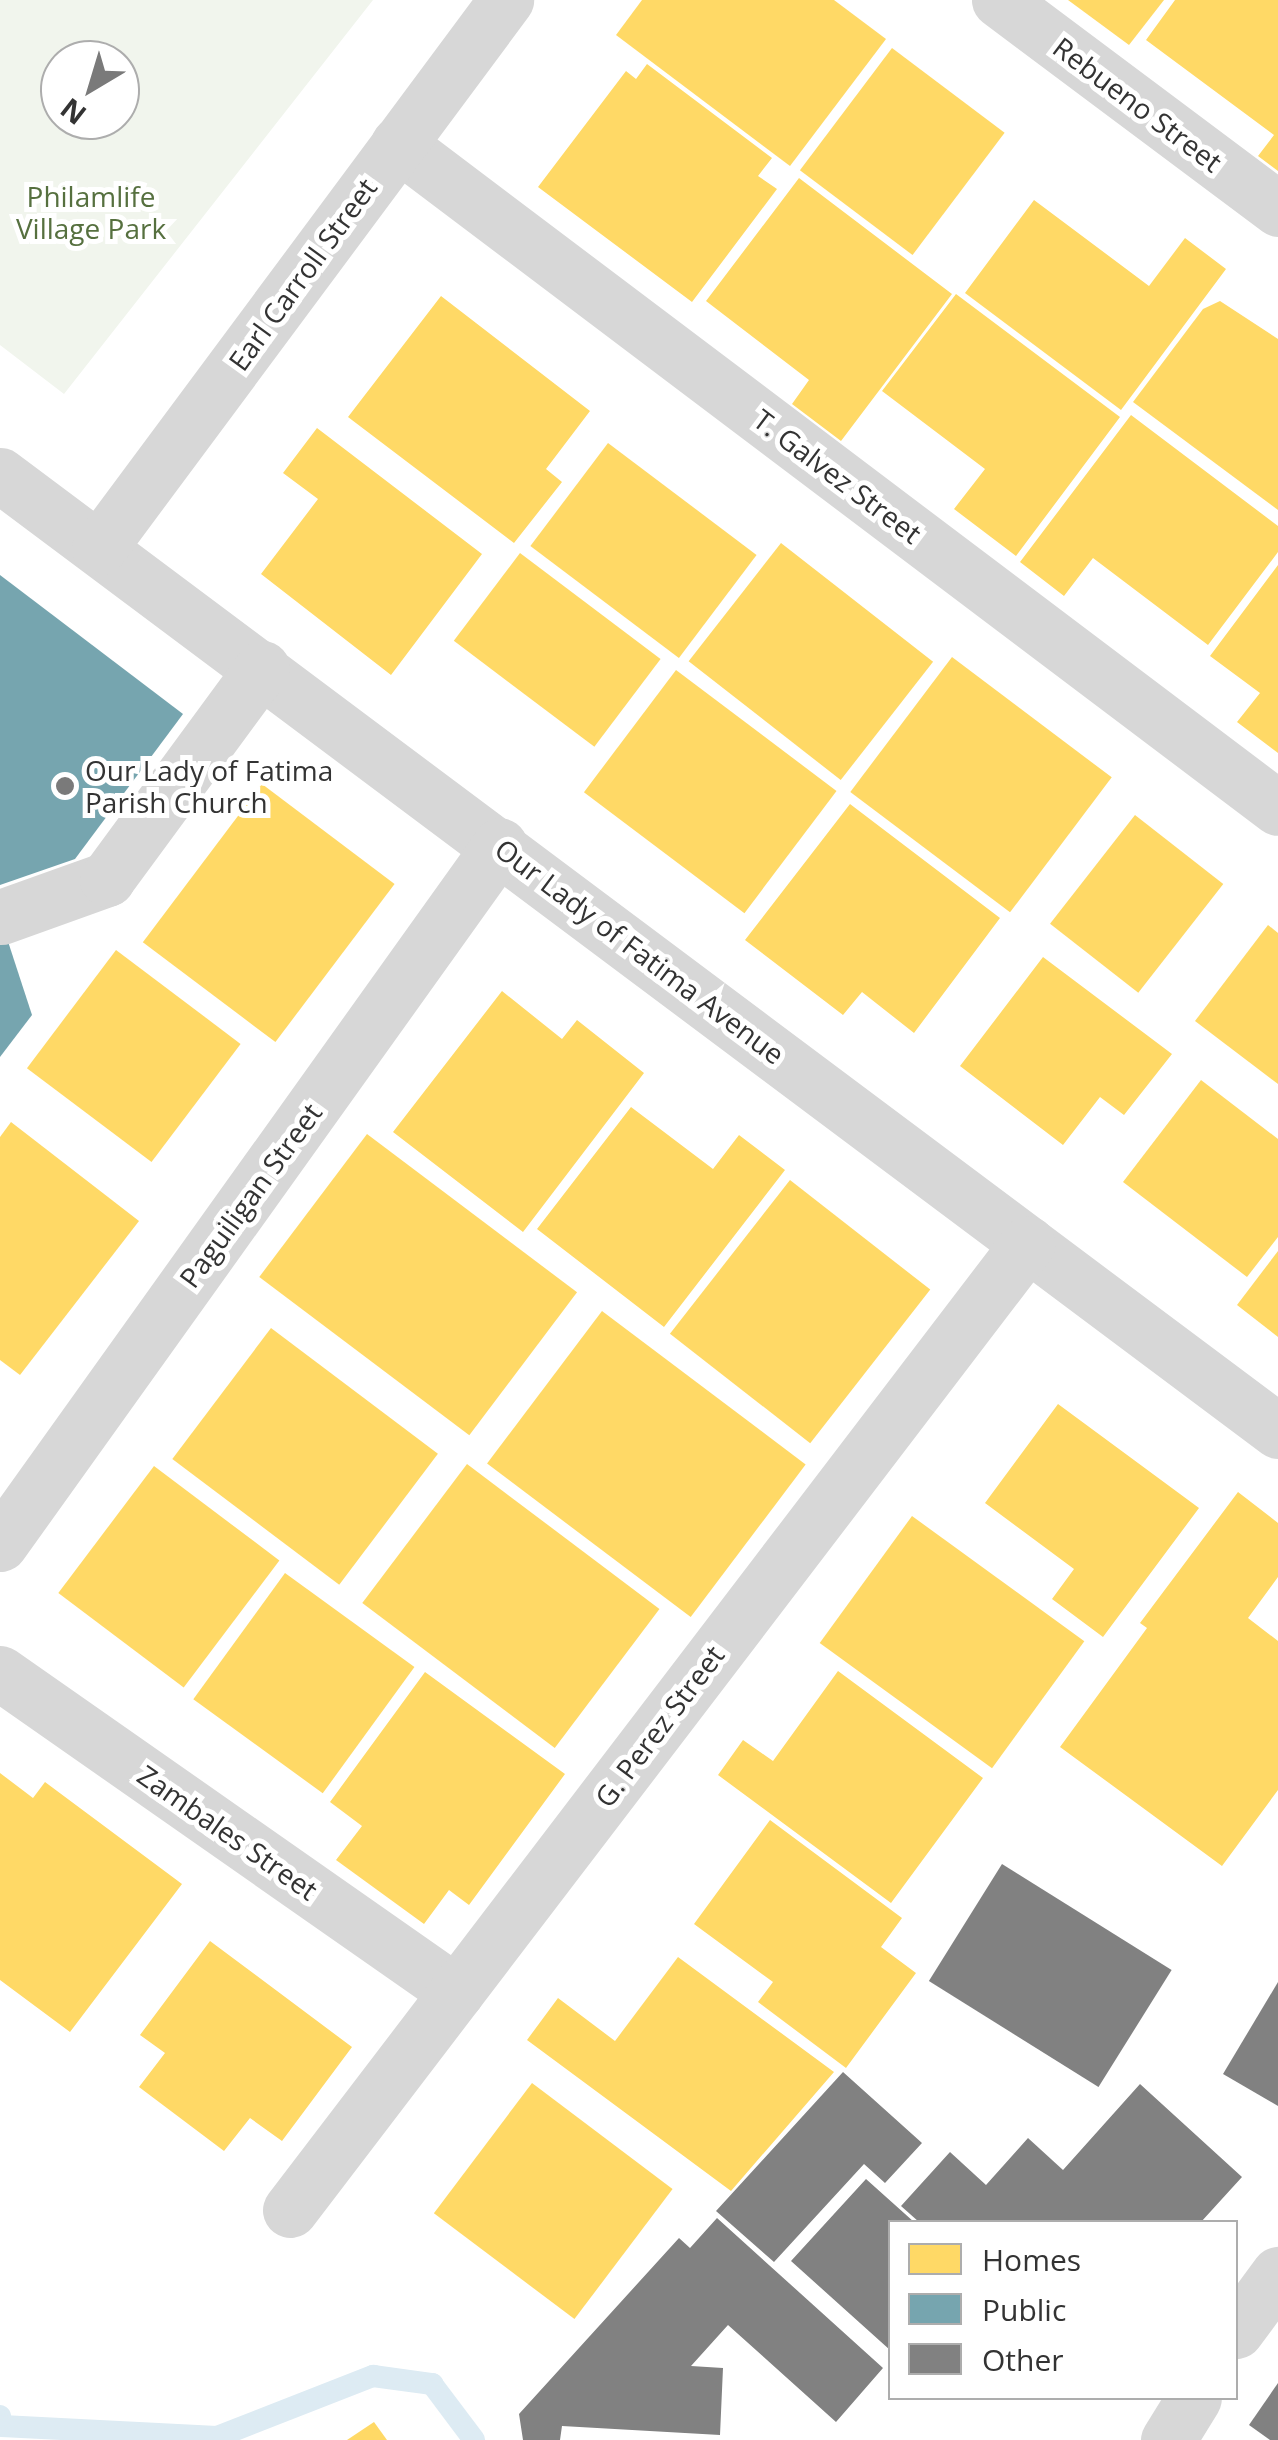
<!DOCTYPE html>
<html>
<head>
<meta charset="utf-8">
<style>
	body { margin:0 }
	#map { position:relative; width:1278px; height:2440px; overflow:hidden; background:#fff; font-family:"Open Sans",sans-serif }
	div>[style] { position:absolute }
	[style*='--x'] { left:calc(var(--x)*1px); top:calc(var(--y)*1px); width:calc(var(--w)*1px); rotate:calc(var(--a)*1deg) }
	.green>* { inset:0; background:#f1f5ed }
	.homes>* { inset:0; background:#ffd966; transform-origin:0 0 }
	.public>* { inset:0; background:#76a5af }
	.stream>* { height:22px; margin:-11px; padding:0 11px; transform-origin:11px; border-radius:11px; background:#ddebf3 }
	.building>* { inset:0; background:#818181; transform-origin:0 0 }
	.minor>* { height:55px; margin:-27.5px; padding:0 27.5px; transform-origin:27.5px; border-radius:27.5px; background:#d7d7d7 }
	.dots>* { width:28px; height:28px; translate:-50% -50%; box-sizing:border-box; border:5px solid #fff; border-radius:50% }
	span { translate:-50% -50%; white-space:nowrap; text-align:center; line-height:1.15; -webkit-text-stroke:10px #fff; paint-order:stroke }
	.street-label { font-size:28px; color:#333 }
	.park-label { font-size:28px; color:#56703f }
	.poi-label { font-size:28px; color:#333 }
	.left { translate:0 -50%; text-align:left }
	.legend { position:absolute; left:888px; top:2220px; width:350px; height:180px; box-sizing:border-box; background:#fff; border:2px solid #adadad; margin:0; padding:12px 18px; list-style:none; font-size:30px; color:#333 }
	.legend li { display:flex; align-items:center; gap:20px; height:50px }
	.legend b { width:50px; border:2px solid #adadad }
	.north { position:absolute; left:40px; top:40px; width:100px; height:100px; box-sizing:border-box; background:#fff; border:2px solid #adadad; border-radius:50%; rotate:218deg; font-size:28px; font-weight:700; line-height:40px; text-align:center; color:#333 }
	.north::after { content:''; display:block; margin:auto; width:35px; height:45px; background:#7a7a7a; clip-path:polygon(50% 0,100% 100%,50% 72%,0 100%) }
</style>
</head>
<body>
<div id="map">
	<div class="green">
		<div style="clip-path:polygon(evenodd,0 0,373px 0,64px 394px,0 345px,0 0,60px 60px,120px 60px,120px 120px,60px 120px,60px 60px)"></div>
	</div>
	<div class="homes">
		<div style="clip-path:polygon(642px 0,834px 0,886px 39px,790px 166px,616px 35px)"></div>
		<div style="clip-path:polygon(1068px 0,1164px 0,1129px 45px)"></div>
		<div style="clip-path:polygon(1175px 0,1278px 0,1278px 171px,1258px 156px,1274px 135px,1146px 40px)"></div>
		<div style="left:892px;top:48px;width:141px;height:153px;rotate:37deg"></div>
		<div style="clip-path:polygon(647px 64px,772px 158px,758px 176px,777px 189px,692px 302px,538px 187px,626px 71px,636px 79px)"></div>
		<div style="clip-path:polygon(799px 178px,952px 294px,841px 441px,792px 404px,809px 380px,706px 301px)"></div>
		<div style="clip-path:polygon(1034px 200px,1149px 286px,1185px 238px,1226px 269px,1121px 410px,965px 293px)"></div>
		<div style="clip-path:polygon(956px 294px,1120px 417px,1016px 556px,954px 509px,985px 469px,882px 391px)"></div>
		<div style="clip-path:polygon(441px 296px,590px 411px,546px 469px,562px 482px,514px 543px,348px 417px)"></div>
		<div style="clip-path:polygon(1220px 301px,1278px 339px,1278px 510px,1133px 402px,1203px 309px)"></div>
		<div style="clip-path:polygon(1131px 415px,1278px 526px,1278px 552px,1208px 645px,1093px 558px,1064px 596px,1020px 562px)"></div>
		<div style="clip-path:polygon(317px 428px,482px 554px,391px 675px,261px 574px,318px 499px,283px 473px)"></div>
		<div style="left:608px;top:443px;width:186px;height:129px;rotate:37deg"></div>
		<div style="left:781px;top:543px;width:193px;height:150px;rotate:38deg"></div>
		<div style="left:520px;top:553px;width:176px;height:110px;rotate:37deg"></div>
		<div style="clip-path:polygon(1278px 565px,1278px 753px,1237px 722px,1260px 693px,1210px 656px)"></div>
		<div style="left:952px;top:657px;width:200px;height:169px;rotate:37deg"></div>
		<div style="left:676px;top:670px;width:201px;height:153px;rotate:37deg"></div>
		<div style="left:262px;top:784px;width:166px;height:198px;rotate:37deg"></div>
		<div style="clip-path:polygon(850px 804px,1000px 918px,914px 1033px,862px 992px,843px 1015px,745px 940px)"></div>
		<div style="left:1135px;top:815px;width:112px;height:138px;rotate:38deg"></div>
		<div style="clip-path:polygon(1268px 925px,1278px 933px,1278px 1084px,1195px 1021px)"></div>
		<div style="left:116px;top:950px;width:156px;height:148px;rotate:37deg"></div>
		<div style="clip-path:polygon(1043px 957px,1172px 1054px,1124px 1115px,1100px 1097px,1063px 1145px,960px 1066px)"></div>
		<div style="clip-path:polygon(502px 991px,562px 1039px,577px 1020px,644px 1073px,523px 1232px,393px 1132px)"></div>
		<div style="clip-path:polygon(1201px 1080px,1278px 1139px,1278px 1237px,1247px 1277px,1123px 1182px)"></div>
		<div style="clip-path:polygon(631px 1107px,713px 1169px,739px 1135px,785px 1170px,664px 1327px,537px 1229px)"></div>
		<div style="clip-path:polygon(11px 1122px,139px 1221px,20px 1375px,0 1360px,0 1137px)"></div>
		<div style="left:367px;top:1134px;width:263px;height:179px;rotate:37deg"></div>
		<div style="left:790px;top:1180px;width:178px;height:195px;rotate:38deg"></div>
		<div style="clip-path:polygon(1278px 1251px,1278px 1337px,1237px 1305px)"></div>
		<div style="left:602px;top:1311px;width:255px;height:191px;rotate:37deg"></div>
		<div style="left:271px;top:1328px;width:209px;height:164px;rotate:37deg"></div>
		<div style="clip-path:polygon(1058px 1404px,1199px 1508px,1103px 1637px,1052px 1599px,1074px 1569px,985px 1503px)"></div>
		<div style="left:467px;top:1464px;width:241px;height:174px;rotate:37deg"></div>
		<div style="left:154px;top:1466px;width:157px;height:159px;rotate:37deg"></div>
		<div style="clip-path:polygon(1238px 1492px,1278px 1523px,1278px 1577px,1248px 1618px,1278px 1641px,1278px 1790px,1222px 1866px,1060px 1747px,1147px 1628px,1140px 1623px)"></div>
		<div style="left:912px;top:1516px;width:213px;height:157px;rotate:36deg"></div>
		<div style="left:285px;top:1573px;width:160px;height:156px;rotate:36deg"></div>
		<div style="clip-path:polygon(838px 1671px,983px 1778px,891px 1903px,718px 1775px,743px 1740px,773px 1761px)"></div>
		<div style="clip-path:polygon(425px 1672px,565px 1774px,469px 1905px,449px 1890px,424px 1924px,336px 1860px,362px 1826px,330px 1802px)"></div>
		<div style="clip-path:polygon(0 1773px,33px 1798px,45px 1782px,182px 1884px,70px 2032px,0 1980px)"></div>
		<div style="clip-path:polygon(770px 1820px,902px 1918px,881px 1947px,916px 1973px,846px 2068px,758px 2002px,773px 1982px,694px 1924px)"></div>
		<div style="clip-path:polygon(210px 1941px,352px 2047px,282px 2141px,250px 2118px,224px 2151px,139px 2087px,165px 2053px,140px 2035px)"></div>
		<div style="clip-path:polygon(678px 1957px,834px 2072px,731px 2191px,527px 2040px,558px 1998px,615px 2041px)"></div>
		<div style="left:532px;top:2083px;width:176px;height:163px;rotate:37deg"></div>
		<div style="clip-path:polygon(374px 2422px,387px 2440px,347px 2440px)"></div>
	</div>
	<div class="public">
		<div style="clip-path:polygon(0 575px,183px 714px,75px 859px,0 885px)"></div>
		<div style="clip-path:polygon(0 917px,32px 1015px,0 1057px)"></div>
	</div>
	<div class="stream">
		<div style="--x:0;--y:2416;--w:10;--a:79"></div>
		<div style="--x:2;--y:2426;--w:215;--a:2.9"></div>
		<div style="--x:217;--y:2437;--w:168;--a:-21.4"></div>
		<div style="--x:373;--y:2376;--w:60;--a:7.7"></div>
		<div style="--x:432;--y:2384;--w:70;--a:53.1"></div>
	</div>
	<div class="building">
		<div style="left:1002px;top:1864px;width:200px;height:138px;rotate:32deg"></div>
		<div style="clip-path:polygon(1278px 1982px,1278px 2106px,1223px 2074px)"></div>
		<div style="clip-path:polygon(843px 2072px,922px 2143px,885px 2183px,864px 2164px,774px 2262px,716px 2211px)"></div>
		<div style="clip-path:polygon(1140px 2084px,1242px 2177px,1201px 2222px,919px 2222px,901px 2206px,950px 2152px,986px 2185px,1028px 2138px,1063px 2170px)"></div>
		<div style="clip-path:polygon(866px 2179px,914px 2222px,890px 2222px,890px 2350px,791px 2261px)"></div>
		<div style="clip-path:polygon(717px 2218px,883px 2368px,836px 2422px,728px 2325px,691px 2366px,723px 2368px,720px 2435px,562px 2426px,560px 2440px,523px 2440px,519px 2414px,679px 2238px,690px 2248px)"></div>
		<div style="clip-path:polygon(1278px 2383px,1278px 2440px,1270px 2440px,1249px 2425px)"></div>
	</div>
	<div class="minor">
		<div style="--x:999;--y:0;--w:349;--a:36.8"></div>
		<div style="--x:398;--y:144;--w:1102;--a:37.04"></div>
		<div style="--x:0;--y:475;--w:1596;--a:36.8"></div>
		<div style="--x:99;--y:548;--w:683;--a:-53.4"></div>
		<div style="--x:1;--y:917;--w:113;--a:-19.7"></div>
		<div style="--x:107;--y:879;--w:262;--a:-53.7"></div>
		<div style="--x:0;--y:1544;--w:859;--a:-54.42"></div>
		<div style="--x:0;--y:1673;--w:557;--a:34.98"></div>
		<div style="--x:290;--y:2210;--w:1216;--a:-52.65"></div>
		<div style="--x:1236;--y:2331;--w:71;--a:-53.6"></div>
		<div style="--x:1168;--y:2440;--w:49;--a:-58.2"></div>
	</div>
	<div class="dots">
		<div style="left:65px;top:786px;background:#7a7a7a"></div>
	</div>
	<div class="street-label">
		<span style="left:1138px;top:104px;rotate:37deg">Rebueno Street</span>
		<span style="left:302px;top:274px;rotate:-54deg">Earl Carroll Street</span>
		<span style="left:838px;top:476px;rotate:37deg">T. Galvez Street</span>
		<span style="left:640px;top:951px;rotate:37deg">Our Lady of Fatima Avenue</span>
		<span style="left:250px;top:1195px;rotate:-54deg">Paguiligan Street</span>
		<span style="left:659px;top:1726px;rotate:-53deg">G. Perez Street</span>
		<span style="left:228px;top:1832px;rotate:35deg">Zambales Street</span>
	</div>
	<div class="park-label">
		<span style="left:91px;top:212px">Philamlife<br>Village Park</span>
	</div>
	<div class="poi-label">
		<span class="left" style="left:85px;top:786px">Our Lady of Fatima<br>Parish Church</span>
	</div>
	<ul class="legend">
	<li><b style="height:28px;background:#ffd966"></b>Homes</li>
	<li><b style="height:28px;background:#76a5af"></b>Public</li>
	<li><b style="height:28px;background:#818181"></b>Other</li>
	</ul>
	<div class="north">N</div>
</div>
</body>
</html>
